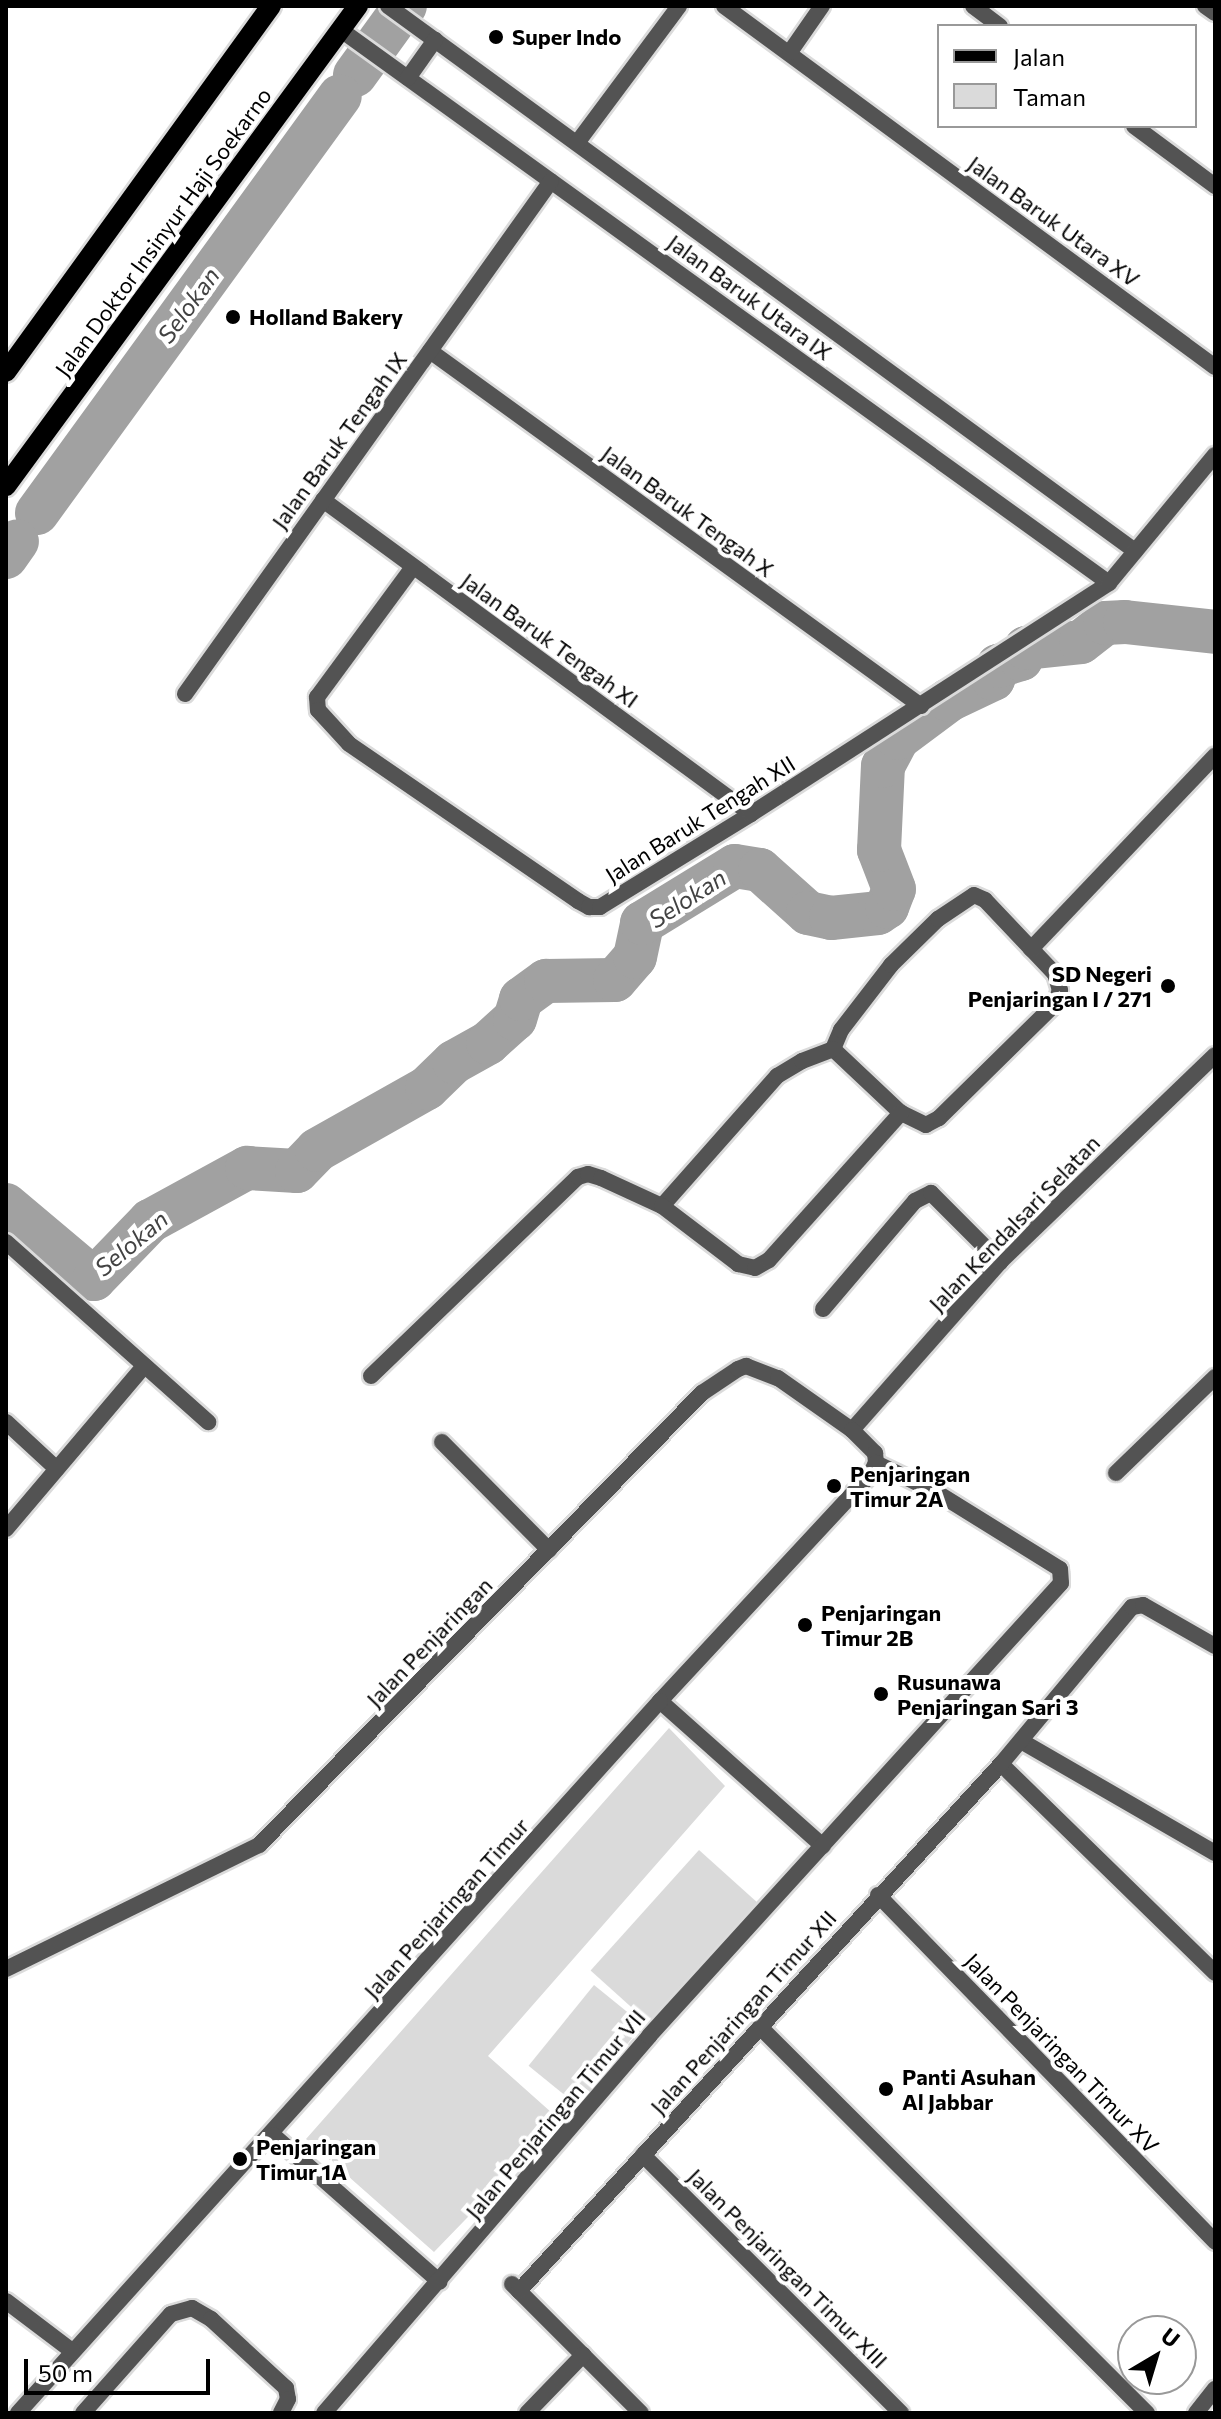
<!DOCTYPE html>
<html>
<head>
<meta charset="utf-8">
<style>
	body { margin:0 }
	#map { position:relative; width:1221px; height:2419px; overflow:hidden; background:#fff; font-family:Commissioner,sans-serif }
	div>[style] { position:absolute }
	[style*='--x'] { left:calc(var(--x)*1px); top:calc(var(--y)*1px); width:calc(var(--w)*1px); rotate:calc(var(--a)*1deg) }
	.green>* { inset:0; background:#dadada; transform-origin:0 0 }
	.river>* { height:44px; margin:-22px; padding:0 22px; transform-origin:22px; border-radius:22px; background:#a1a1a1 }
	.roads { filter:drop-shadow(2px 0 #dbdbdb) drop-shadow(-2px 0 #dbdbdb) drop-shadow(0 2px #dbdbdb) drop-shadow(0 -2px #dbdbdb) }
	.minor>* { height:16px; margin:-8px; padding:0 8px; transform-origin:8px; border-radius:8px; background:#535353 }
	.primary>* { height:20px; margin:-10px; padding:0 10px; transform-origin:10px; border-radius:10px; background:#000 }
	.dots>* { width:22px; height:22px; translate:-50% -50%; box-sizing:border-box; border:4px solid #fff; border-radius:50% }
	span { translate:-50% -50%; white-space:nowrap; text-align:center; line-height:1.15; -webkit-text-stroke:8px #fff; paint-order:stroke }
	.poi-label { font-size:22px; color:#000; font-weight:700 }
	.left { translate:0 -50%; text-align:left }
	.right { translate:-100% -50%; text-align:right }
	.street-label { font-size:22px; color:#000 }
	.water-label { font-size:24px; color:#424242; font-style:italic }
	.frame { position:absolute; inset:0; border:8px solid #000; pointer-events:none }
	.legend { position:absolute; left:937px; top:24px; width:260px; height:104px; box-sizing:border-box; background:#fff; border:2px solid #999; margin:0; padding:10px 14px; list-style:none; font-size:24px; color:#000 }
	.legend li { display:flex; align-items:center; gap:16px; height:40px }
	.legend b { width:40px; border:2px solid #999 }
	.north { position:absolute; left:1117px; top:2315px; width:80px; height:80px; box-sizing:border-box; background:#fff; border:2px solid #999; border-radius:50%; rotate:38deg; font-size:22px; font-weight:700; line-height:32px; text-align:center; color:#000 }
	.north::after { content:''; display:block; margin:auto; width:28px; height:36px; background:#000; clip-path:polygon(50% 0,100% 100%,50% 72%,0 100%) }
	.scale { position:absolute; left:24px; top:2359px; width:186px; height:36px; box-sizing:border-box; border:4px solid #000; border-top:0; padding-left:10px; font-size:24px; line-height:28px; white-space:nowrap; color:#000; -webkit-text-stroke:6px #fff; paint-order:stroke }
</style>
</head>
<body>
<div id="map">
	<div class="green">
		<div style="clip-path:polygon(669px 1728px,725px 1786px,488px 2056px,561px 2121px,434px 2252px,306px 2139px)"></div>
		<div style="left:699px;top:1850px;width:80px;height:162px;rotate:42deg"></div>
		<div style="left:594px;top:1985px;width:63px;height:104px;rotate:39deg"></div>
	</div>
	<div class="river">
		<div style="--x:355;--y:75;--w:85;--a:-54.1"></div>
		<div style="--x:37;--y:513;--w:515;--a:-54"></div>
		<div style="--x:6;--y:557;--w:19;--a:-55"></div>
		<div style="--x:6;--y:1205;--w:115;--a:40.1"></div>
		<div style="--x:94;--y:1279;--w:81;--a:-46"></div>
		<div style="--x:150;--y:1221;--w:111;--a:-28.7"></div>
		<div style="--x:247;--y:1168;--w:50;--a:3.4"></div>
		<div style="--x:297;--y:1171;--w:29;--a:-46"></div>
		<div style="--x:317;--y:1150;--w:126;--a:-29.4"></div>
		<div style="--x:427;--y:1088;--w:37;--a:-44"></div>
		<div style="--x:454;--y:1062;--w:39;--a:-29"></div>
		<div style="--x:488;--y:1043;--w:36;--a:-42"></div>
		<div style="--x:515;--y:1019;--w:21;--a:-73"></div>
		<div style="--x:521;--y:999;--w:31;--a:-36"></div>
		<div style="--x:546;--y:981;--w:69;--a:-0.8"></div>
		<div style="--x:615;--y:980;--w:30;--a:-49"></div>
		<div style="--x:635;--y:957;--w:35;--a:-78"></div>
		<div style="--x:642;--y:923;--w:109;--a:-31.5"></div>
		<div style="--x:735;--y:866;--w:25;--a:9"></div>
		<div style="--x:760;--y:870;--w:64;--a:41.9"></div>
		<div style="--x:808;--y:913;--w:24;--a:12"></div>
		<div style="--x:831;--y:918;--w:47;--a:-6.1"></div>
		<div style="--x:878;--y:913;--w:11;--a:-34"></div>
		<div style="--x:887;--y:907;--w:19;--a:-69"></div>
		<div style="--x:894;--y:889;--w:42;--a:-111"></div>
		<div style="--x:879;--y:850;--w:84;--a:-87.3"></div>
		<div style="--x:883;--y:766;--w:32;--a:-62"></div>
		<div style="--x:898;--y:738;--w:64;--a:-36.7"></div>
		<div style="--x:949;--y:700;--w:49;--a:-25.5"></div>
		<div style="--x:993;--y:679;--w:14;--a:-69"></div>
		<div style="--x:998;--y:666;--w:24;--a:-17"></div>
		<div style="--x:1021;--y:659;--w:12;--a:-66"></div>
		<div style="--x:1026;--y:648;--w:55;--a:-6.2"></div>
		<div style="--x:1081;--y:642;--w:31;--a:-38"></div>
		<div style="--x:1105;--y:623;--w:20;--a:-3"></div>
		<div style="--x:1125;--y:622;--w:91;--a:6.3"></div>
	</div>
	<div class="roads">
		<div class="minor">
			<div style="--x:388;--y:6;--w:925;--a:36.11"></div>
			<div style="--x:724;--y:6;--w:609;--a:36.32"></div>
			<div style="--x:973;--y:6;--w:34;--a:37"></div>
			<div style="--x:1205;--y:6;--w:12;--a:35"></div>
			<div style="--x:341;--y:30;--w:946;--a:35.76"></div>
			<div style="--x:790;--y:52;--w:56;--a:-55.2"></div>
			<div style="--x:408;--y:78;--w:47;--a:-54.6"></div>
			<div style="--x:1134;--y:126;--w:101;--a:36.5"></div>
			<div style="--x:577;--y:143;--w:171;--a:-53.3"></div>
			<div style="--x:430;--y:351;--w:606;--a:35.87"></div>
			<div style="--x:323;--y:500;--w:531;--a:36.27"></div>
			<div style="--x:413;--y:567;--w:162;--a:126.4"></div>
			<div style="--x:317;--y:697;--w:13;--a:86"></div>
			<div style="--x:318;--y:710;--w:46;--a:47.6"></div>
			<div style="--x:349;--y:744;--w:278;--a:34.4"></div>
			<div style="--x:578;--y:901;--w:13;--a:29"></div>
			<div style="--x:589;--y:907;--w:11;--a:0"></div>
			<div style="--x:600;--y:907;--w:177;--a:-31.6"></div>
			<div style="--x:751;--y:814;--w:426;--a:-32.8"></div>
			<div style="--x:1109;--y:583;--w:166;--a:-50.4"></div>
			<div style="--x:185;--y:694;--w:630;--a:-54.49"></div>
			<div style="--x:974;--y:895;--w:12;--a:24"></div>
			<div style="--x:985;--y:900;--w:102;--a:46.6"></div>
			<div style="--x:1055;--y:974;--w:17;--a:73"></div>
			<div style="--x:1060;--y:990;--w:15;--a:110"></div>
			<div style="--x:1055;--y:1004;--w:163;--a:135.5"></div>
			<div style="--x:939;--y:1118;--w:15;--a:152"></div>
			<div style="--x:926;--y:1125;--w:28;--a:-154"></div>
			<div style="--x:901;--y:1113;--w:93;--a:-136.7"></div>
			<div style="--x:833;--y:1049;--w:21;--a:-67"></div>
			<div style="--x:841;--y:1030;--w:82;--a:-52.4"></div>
			<div style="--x:891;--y:965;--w:66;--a:-44.4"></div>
			<div style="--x:938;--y:919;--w:43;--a:-33.7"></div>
			<div style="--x:1031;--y:949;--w:267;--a:-46.4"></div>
			<div style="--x:662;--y:1206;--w:174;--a:-48.5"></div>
			<div style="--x:777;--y:1076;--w:29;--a:-31"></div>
			<div style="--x:802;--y:1061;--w:33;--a:-21"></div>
			<div style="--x:6;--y:1242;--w:271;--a:41.7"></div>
			<div style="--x:823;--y:1309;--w:142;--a:-49.6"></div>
			<div style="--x:915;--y:1201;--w:18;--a:-27"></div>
			<div style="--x:931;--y:1193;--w:98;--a:45"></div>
			<div style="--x:371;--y:1376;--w:287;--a:-43.9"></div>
			<div style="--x:578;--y:1177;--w:10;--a:-17"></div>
			<div style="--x:588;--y:1174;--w:14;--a:17"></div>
			<div style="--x:601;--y:1178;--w:67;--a:24.7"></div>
			<div style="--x:662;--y:1206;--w:96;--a:37.3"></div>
			<div style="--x:738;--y:1264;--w:17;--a:13"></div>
			<div style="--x:755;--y:1268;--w:16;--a:-30"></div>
			<div style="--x:769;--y:1260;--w:198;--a:-48.1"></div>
			<div style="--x:6;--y:1422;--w:69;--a:42.7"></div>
			<div style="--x:852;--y:1430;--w:224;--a:-48.6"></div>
			<div style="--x:1000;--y:1262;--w:298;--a:-43.9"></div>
			<div style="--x:442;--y:1442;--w:152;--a:45.3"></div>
			<div style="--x:1116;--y:1473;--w:138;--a:-44.1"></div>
			<div style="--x:6;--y:1529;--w:214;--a:-49.7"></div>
			<div style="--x:660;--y:1701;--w:218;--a:41.7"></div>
			<div style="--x:1021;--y:1741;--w:224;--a:30"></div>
			<div style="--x:1001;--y:1764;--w:299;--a:44.3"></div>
			<div style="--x:878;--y:1895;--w:484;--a:45.8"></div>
			<div style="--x:6;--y:1969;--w:282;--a:-26.1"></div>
			<div style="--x:259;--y:1845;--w:633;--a:-45.58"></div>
			<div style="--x:702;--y:1393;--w:43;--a:-33.7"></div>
			<div style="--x:738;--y:1369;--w:9;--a:-21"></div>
			<div style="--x:746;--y:1366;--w:34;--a:21"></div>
			<div style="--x:778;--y:1378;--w:90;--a:35.1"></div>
			<div style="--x:852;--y:1430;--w:33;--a:45"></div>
			<div style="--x:875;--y:1453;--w:10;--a:84"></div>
			<div style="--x:876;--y:1463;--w:13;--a:117"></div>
			<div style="--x:870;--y:1475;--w:309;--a:132.9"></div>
			<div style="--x:660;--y:1701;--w:959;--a:132.04"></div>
			<div style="--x:760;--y:2027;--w:547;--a:44.93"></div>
			<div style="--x:273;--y:2135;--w:222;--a:41.4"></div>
			<div style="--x:643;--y:2155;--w:365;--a:45"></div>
			<div style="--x:512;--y:2284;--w:182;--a:45"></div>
			<div style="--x:519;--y:2291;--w:714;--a:-47.55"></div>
			<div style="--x:1001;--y:1764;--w:204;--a:-50.2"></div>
			<div style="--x:1132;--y:1607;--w:11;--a:-10"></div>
			<div style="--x:1143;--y:1605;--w:83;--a:29.7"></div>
			<div style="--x:6;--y:2301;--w:83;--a:37.1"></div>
			<div style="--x:83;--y:2413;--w:132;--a:-48.4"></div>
			<div style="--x:171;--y:2314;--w:22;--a:-16"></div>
			<div style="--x:192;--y:2308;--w:22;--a:30"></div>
			<div style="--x:211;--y:2319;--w:102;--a:42.6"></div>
			<div style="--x:286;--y:2388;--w:11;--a:80"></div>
			<div style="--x:288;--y:2399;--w:16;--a:117"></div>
			<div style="--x:324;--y:2413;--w:498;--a:-49.2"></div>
			<div style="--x:649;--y:2036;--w:612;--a:-47.71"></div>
			<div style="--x:1061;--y:1583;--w:14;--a:-94"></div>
			<div style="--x:1060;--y:1569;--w:146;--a:-148.2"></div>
			<div style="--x:936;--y:1492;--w:67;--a:-154.2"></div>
			<div style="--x:527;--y:2413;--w:81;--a:-46"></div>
			<div style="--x:1196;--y:2413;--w:31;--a:-52"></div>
		</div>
		<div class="primary">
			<div style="--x:6;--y:372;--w:452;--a:-54.1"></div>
			<div style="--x:6;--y:486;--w:595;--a:-53.75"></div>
		</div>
	</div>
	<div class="dots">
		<div style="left:496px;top:37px;background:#000"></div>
		<div style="left:233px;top:317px;background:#000"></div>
		<div style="left:1168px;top:986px;background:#000"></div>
		<div style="left:834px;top:1486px;background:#000"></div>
		<div style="left:805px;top:1625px;background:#000"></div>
		<div style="left:881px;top:1694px;background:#000"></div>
		<div style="left:886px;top:2089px;background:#000"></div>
		<div style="left:240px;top:2159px;background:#000"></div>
	</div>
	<div class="poi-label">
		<span class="left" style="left:512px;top:37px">Super Indo</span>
		<span class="left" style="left:249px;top:317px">Holland Bakery</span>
		<span class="right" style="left:1152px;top:986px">SD Negeri<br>Penjaringan I / 271</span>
		<span class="left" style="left:850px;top:1486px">Penjaringan<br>Timur 2A</span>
		<span class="left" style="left:821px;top:1625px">Penjaringan<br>Timur 2B</span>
		<span class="left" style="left:897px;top:1694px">Rusunawa<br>Penjaringan Sari 3</span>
		<span class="left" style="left:902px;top:2089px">Panti Asuhan<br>Al Jabbar</span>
		<span class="left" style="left:256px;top:2159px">Penjaringan<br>Timur 1A</span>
	</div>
	<div class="street-label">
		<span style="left:1054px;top:221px;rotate:36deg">Jalan Baruk Utara XV</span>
		<span style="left:163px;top:232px;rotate:-54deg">Jalan Doktor Insinyur Haji Soekarno</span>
		<span style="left:750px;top:297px;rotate:36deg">Jalan Baruk Utara IX</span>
		<span style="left:339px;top:440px;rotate:-54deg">Jalan Baruk Tengah IX</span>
		<span style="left:688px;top:511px;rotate:36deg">Jalan Baruk Tengah X</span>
		<span style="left:550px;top:640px;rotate:36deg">Jalan Baruk Tengah XI</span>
		<span style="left:700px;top:819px;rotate:-32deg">Jalan Baruk Tengah XII</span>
		<span style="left:1014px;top:1223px;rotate:-46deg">Jalan Kendalsari Selatan</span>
		<span style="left:429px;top:1642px;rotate:-46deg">Jalan Penjaringan</span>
		<span style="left:446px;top:1908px;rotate:-48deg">Jalan Penjaringan Timur</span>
		<span style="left:743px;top:2012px;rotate:-48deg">Jalan Penjaringan Timur XII</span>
		<span style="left:1062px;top:2053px;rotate:46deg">Jalan Penjaringan Timur XV</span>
		<span style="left:555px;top:2114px;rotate:-50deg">Jalan Penjaringan Timur VII</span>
		<span style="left:788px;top:2268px;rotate:45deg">Jalan Penjaringan Timur XIII</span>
	</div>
	<div class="water-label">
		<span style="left:188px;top:305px;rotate:-54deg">Selokan</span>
		<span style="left:687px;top:898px;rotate:-33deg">Selokan</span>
		<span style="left:131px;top:1243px;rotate:-40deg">Selokan</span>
	</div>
	<div class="frame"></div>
	<ul class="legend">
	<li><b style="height:10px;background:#000"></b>Jalan</li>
	<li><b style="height:22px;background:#dadada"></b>Taman</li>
	</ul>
	<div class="north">U</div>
	<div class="scale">50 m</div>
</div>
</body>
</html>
